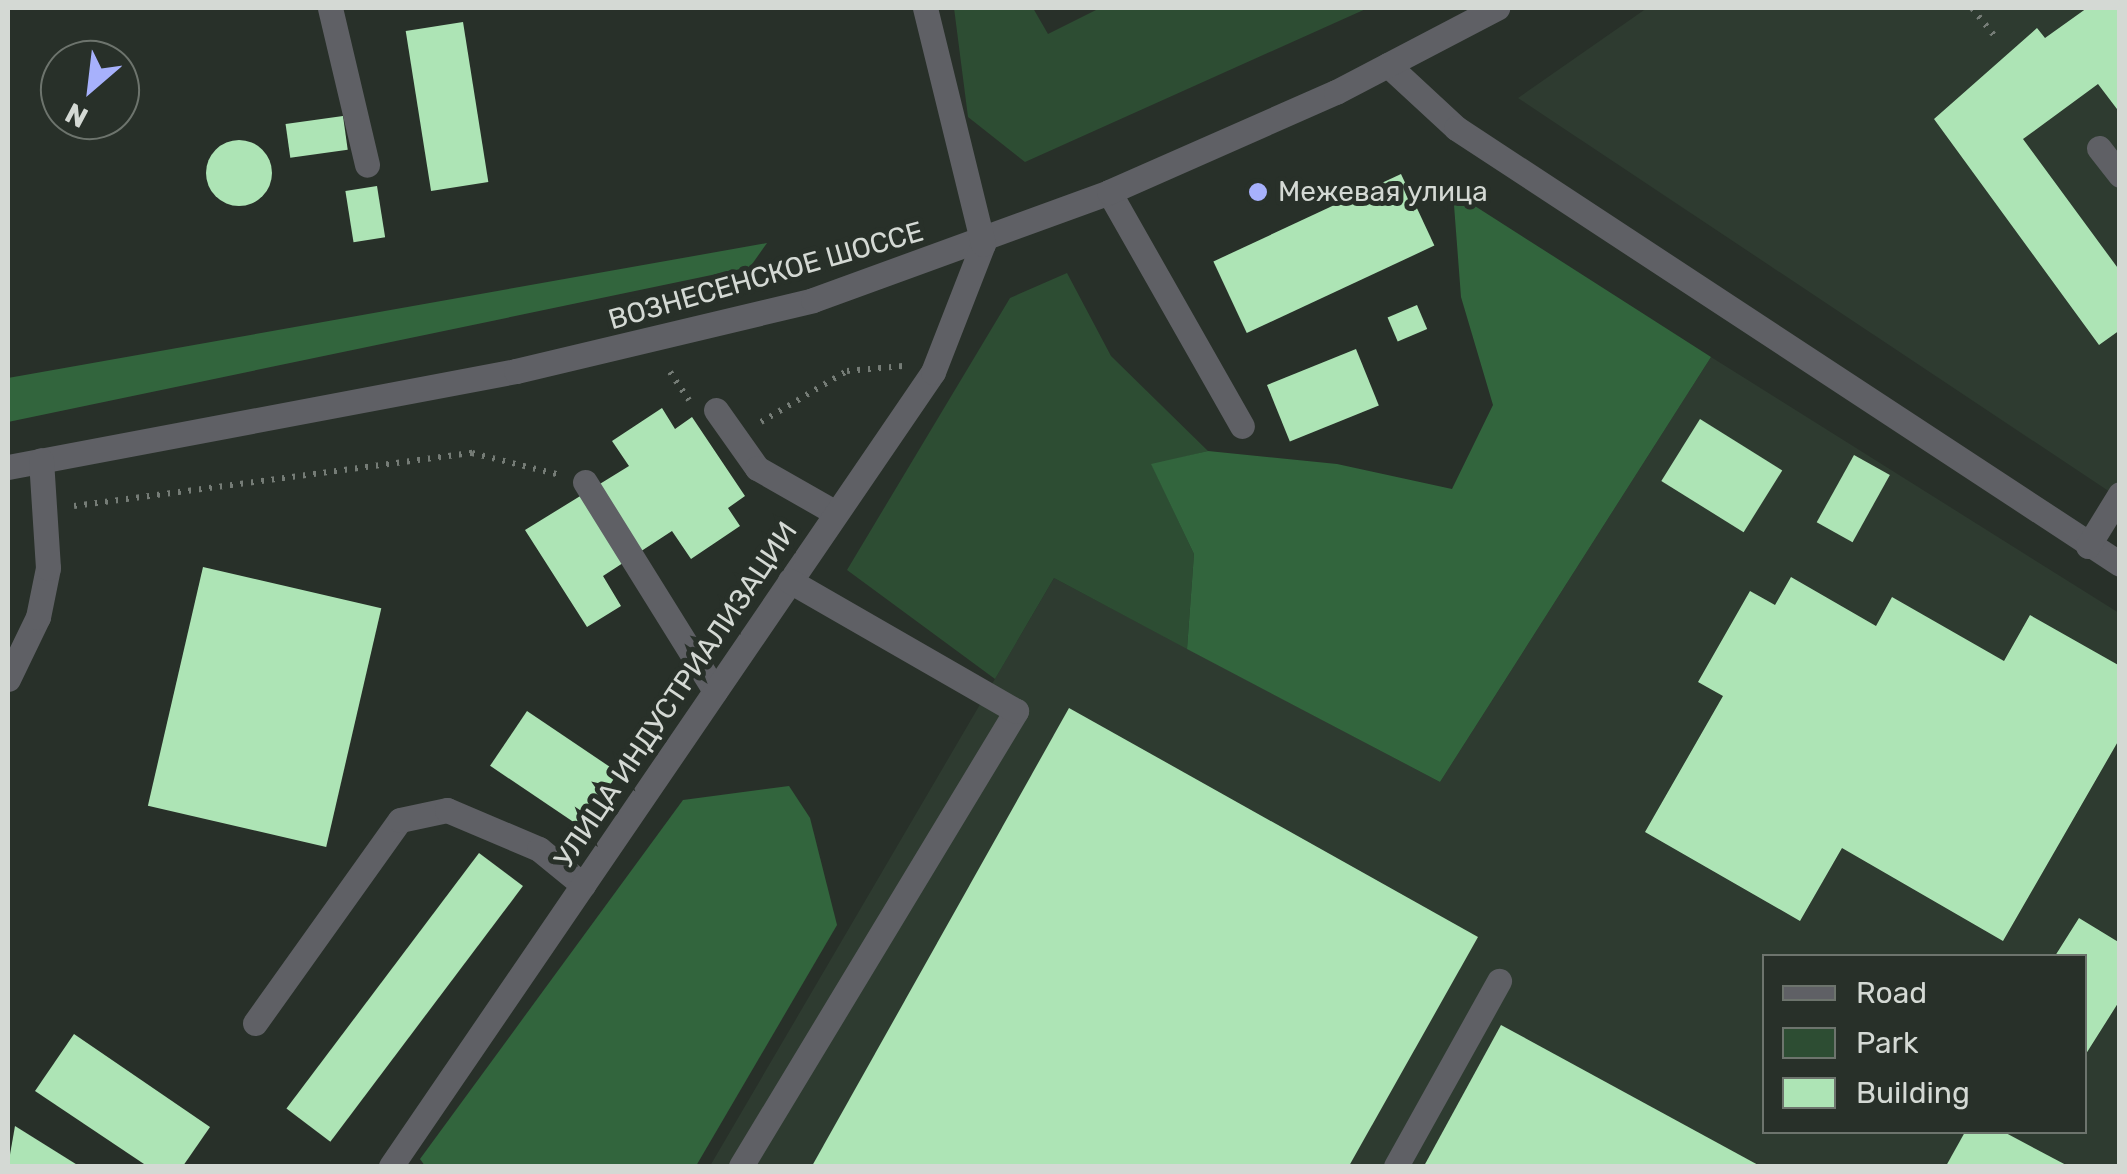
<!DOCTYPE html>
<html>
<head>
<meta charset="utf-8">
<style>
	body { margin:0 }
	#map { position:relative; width:2127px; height:1174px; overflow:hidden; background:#283029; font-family:Rubik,sans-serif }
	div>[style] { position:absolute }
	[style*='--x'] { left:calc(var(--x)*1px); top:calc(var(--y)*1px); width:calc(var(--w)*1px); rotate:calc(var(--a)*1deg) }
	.built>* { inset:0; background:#2e3b30 }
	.green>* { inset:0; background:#2d4d33 }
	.forest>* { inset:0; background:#32653d }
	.building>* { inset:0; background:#ade4b5; transform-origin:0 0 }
	.round { border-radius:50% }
	.path>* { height:6px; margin-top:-3px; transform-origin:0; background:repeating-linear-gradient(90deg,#757c76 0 2.5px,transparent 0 10.5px) }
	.minor>* { height:25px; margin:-12.5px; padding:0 12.5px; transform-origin:12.5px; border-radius:12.5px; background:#5f6065 }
	.dots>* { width:28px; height:28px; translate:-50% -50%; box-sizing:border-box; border:5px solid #283029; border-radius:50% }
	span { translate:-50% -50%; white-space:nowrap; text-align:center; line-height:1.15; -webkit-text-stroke:10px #283029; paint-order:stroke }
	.poi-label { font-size:28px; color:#d4d9d4 }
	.left { translate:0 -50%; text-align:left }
	.street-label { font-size:28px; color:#d4d9d4 }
	.frame { position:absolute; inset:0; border:10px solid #d4d9d4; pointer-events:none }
	.legend { position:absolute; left:1762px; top:954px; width:325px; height:180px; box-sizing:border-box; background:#283029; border:2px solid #6d746d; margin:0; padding:12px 18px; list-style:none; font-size:30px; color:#d4d9d4 }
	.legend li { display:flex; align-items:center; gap:20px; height:50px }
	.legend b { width:50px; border:2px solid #6d746d }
	.north { position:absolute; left:40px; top:40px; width:100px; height:100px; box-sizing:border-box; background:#283029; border:2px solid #6d746d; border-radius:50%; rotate:208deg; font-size:28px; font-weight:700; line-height:40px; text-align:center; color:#d4d9d4 }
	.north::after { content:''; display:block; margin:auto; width:35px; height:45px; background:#a7b1fc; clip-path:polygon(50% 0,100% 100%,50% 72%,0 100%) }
</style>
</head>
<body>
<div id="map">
	<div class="built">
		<div style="clip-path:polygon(1647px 8px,2119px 8px,2119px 498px,1518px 98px)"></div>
		<div style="clip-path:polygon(evenodd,1711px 357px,2119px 613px,2119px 1166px,710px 1166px,1054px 578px,1440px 782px,1711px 357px,1764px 956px,2084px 956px,2084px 1132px,1764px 1132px,1764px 956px)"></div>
	</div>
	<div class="green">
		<div style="clip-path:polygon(954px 8px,1033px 8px,1048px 34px,1100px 8px,1368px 8px,1025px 162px,968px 117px)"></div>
		<div style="clip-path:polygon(1067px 273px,1111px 356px,1208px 451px,1152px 465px,1194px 554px,1187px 649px,1054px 578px,995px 679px,847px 570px,1010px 298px)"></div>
	</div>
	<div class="forest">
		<div style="clip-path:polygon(1453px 192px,1711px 357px,1440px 782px,1187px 649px,1194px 554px,1151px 464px,1208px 451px,1337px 464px,1452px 489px,1493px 405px,1461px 297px)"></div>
		<div style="clip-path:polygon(767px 243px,750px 267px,8px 422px,8px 378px)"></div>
		<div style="clip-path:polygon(789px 786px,810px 818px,837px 925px,696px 1166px,425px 1166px,420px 1159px,683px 800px)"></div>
	</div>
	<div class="building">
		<div style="clip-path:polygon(2087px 8px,2120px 8px,2120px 113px,2098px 84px,2023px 139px,2120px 271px,2120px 330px,2099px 345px,1934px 119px,2037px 28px,2045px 38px)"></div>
		<div style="left:463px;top:22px;width:162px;height:58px;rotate:81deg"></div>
		<div style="left:343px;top:116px;width:34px;height:58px;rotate:82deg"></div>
		<div class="round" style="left:206px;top:140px;width:66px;height:66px"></div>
		<div style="left:1401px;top:174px;width:79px;height:207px;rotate:65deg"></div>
		<div style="left:377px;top:186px;width:52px;height:32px;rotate:81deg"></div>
		<div style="left:1417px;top:305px;width:26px;height:32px;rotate:67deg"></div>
		<div style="left:1356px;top:349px;width:61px;height:96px;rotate:68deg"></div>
		<div style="clip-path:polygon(662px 408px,675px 429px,692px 417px,745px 496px,728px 508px,740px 526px,691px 559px,672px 531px,603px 576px,621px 606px,587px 627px,525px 530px,629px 466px,612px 441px)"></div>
		<div style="left:1700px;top:419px;width:97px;height:73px;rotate:32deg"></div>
		<div style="left:1854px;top:455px;width:41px;height:77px;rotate:29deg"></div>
		<div style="left:203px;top:567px;width:183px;height:245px;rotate:13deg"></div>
		<div style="clip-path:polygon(1791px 577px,1876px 626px,1892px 597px,2004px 661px,2030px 615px,2120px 666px,2120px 738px,2003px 941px,1842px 848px,1800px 921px,1645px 832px,1723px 696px,1698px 682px,1750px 591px,1775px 605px)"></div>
		<div style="clip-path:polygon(1069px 708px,1478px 937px,1349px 1166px,812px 1166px)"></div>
		<div style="left:527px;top:711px;width:110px;height:66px;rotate:34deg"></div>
		<div style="left:479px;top:853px;width:55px;height:320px;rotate:37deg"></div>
		<div style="clip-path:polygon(2079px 918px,2120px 943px,2120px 1000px,2084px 1057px,2084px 956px,2055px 956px)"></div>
		<div style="clip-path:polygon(1501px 1025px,1760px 1166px,1424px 1166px)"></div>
		<div style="clip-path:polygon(74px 1034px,210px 1127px,183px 1166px,147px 1166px,35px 1091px)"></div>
		<div style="clip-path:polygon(15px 1126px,79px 1166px,8px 1166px)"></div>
		<div style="clip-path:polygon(1965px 1132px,2004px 1132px,2068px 1166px,1946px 1166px)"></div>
	</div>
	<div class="path">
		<div style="--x:1972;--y:8;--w:38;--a:51"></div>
		<div style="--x:670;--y:372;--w:34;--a:56"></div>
		<div style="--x:761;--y:422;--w:100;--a:-30.7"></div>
		<div style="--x:847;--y:371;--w:56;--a:-5.1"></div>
		<div style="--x:74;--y:506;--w:402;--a:-7.6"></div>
		<div style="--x:472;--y:453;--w:91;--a:14"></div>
	</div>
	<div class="minor">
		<div style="--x:330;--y:8;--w:161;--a:76.7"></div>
		<div style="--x:1388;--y:65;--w:93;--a:42.8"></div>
		<div style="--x:1456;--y:128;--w:794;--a:33.29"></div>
		<div style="--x:2099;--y:148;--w:34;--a:52"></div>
		<div style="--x:1109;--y:192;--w:269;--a:60.4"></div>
		<div style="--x:716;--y:410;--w:71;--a:54.7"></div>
		<div style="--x:757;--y:468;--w:91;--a:29.7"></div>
		<div style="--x:8;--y:467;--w:517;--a:-10.7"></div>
		<div style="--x:516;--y:371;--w:305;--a:-13.4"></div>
		<div style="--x:813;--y:300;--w:315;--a:-20"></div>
		<div style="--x:1109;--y:192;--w:248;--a:-23.8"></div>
		<div style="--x:1336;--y:92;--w:182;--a:-27.6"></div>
		<div style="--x:585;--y:482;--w:246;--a:58.1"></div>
		<div style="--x:2088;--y:546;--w:61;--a:-58.4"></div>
		<div style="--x:8;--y:679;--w:69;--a:-64.2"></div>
		<div style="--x:38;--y:617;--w:50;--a:-78.5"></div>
		<div style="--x:48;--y:568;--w:108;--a:-93.7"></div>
		<div style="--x:255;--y:1023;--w:249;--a:-54.5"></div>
		<div style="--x:400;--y:820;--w:48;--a:-12"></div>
		<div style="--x:447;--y:810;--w:100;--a:23"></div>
		<div style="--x:539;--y:849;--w:57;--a:39.3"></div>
		<div style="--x:391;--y:1166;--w:961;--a:-55.68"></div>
		<div style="--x:933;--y:372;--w:137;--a:-68.7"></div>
		<div style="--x:983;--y:244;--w:243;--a:-103.8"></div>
		<div style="--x:741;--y:1166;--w:532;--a:-58.85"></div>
		<div style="--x:1016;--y:711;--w:261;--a:-150.1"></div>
		<div style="--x:1396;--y:1166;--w:212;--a:-60.9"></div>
	</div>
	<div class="dots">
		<div style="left:1258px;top:192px;background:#a7b1fc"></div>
	</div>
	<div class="poi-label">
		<span class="left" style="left:1278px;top:192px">Межевая улица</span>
	</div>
	<div class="street-label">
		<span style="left:766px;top:276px;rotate:-16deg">ВОЗНЕСЕНСКОЕ ШОССЕ</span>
		<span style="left:676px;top:695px;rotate:-56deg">УЛИЦА ИНДУСТРИАЛИЗАЦИИ</span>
	</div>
	<div class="frame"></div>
	<ul class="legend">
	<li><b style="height:12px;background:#5f6065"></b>Road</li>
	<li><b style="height:28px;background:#2d4d33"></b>Park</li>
	<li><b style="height:28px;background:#ade4b5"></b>Building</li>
	</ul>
	<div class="north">N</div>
</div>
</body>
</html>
